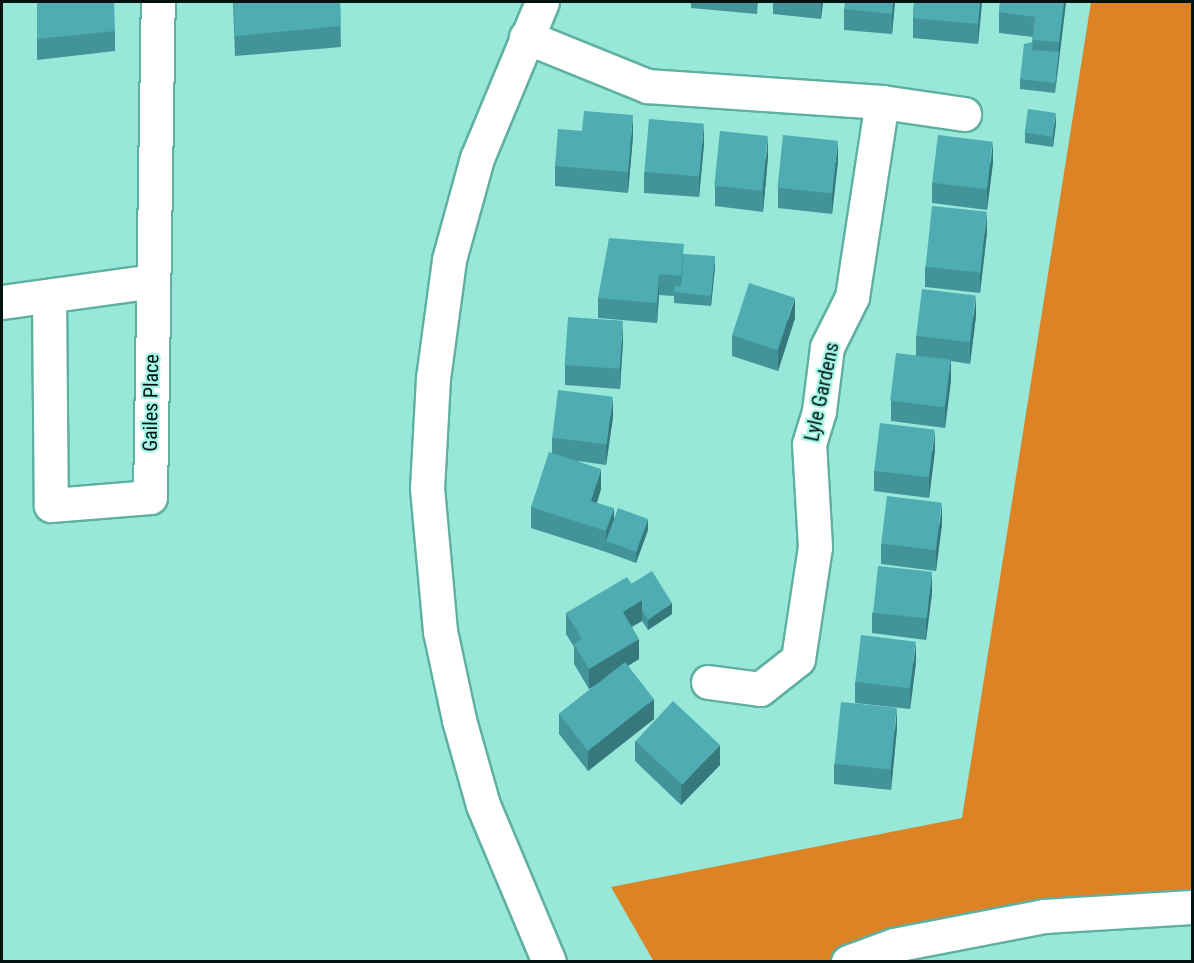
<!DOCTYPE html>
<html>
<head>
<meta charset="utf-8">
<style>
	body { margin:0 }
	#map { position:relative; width:1194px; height:963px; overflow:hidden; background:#97e8d9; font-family:"Roboto Condensed",sans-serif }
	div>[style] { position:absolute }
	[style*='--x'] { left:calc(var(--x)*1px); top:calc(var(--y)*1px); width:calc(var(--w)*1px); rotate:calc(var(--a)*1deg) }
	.forest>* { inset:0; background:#dc8325 }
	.roads { filter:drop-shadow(2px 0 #5fb0a1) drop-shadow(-2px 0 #5fb0a1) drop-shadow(0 2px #5fb0a1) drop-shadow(0 -2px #5fb0a1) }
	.street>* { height:33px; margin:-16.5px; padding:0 16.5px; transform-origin:16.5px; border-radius:16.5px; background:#fff }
	.primary>* { height:33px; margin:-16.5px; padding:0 16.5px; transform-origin:16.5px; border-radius:16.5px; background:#fff }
	.wall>* { inset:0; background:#439499 }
	.shaded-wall>* { inset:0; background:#37787d }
	.building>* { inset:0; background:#4eacb2; transform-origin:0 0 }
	span { translate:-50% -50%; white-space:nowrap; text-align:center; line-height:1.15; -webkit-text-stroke:4.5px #a4f6e6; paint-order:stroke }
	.street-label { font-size:20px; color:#001310 }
	.frame { position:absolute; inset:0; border:3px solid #001310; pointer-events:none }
</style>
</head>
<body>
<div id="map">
	<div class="forest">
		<div style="clip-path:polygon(1091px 2px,1192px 2px,1192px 900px,853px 961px,654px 962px,611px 887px,962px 818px)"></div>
	</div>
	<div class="roads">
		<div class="street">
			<div style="--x:542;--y:2;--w:169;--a:112.6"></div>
			<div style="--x:477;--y:158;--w:106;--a:105.4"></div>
			<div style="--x:449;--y:260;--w:119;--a:97.7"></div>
			<div style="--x:433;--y:378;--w:110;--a:93.1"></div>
			<div style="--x:427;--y:488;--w:144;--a:84.8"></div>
			<div style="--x:440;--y:631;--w:91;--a:77.9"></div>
			<div style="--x:459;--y:720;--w:88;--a:74.2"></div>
			<div style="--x:483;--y:805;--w:170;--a:67.2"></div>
			<div style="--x:526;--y:37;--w:131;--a:22"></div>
			<div style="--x:647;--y:86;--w:236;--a:3.9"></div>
			<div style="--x:882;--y:102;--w:83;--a:8.3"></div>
			<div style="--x:49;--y:296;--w:209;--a:89.5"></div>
			<div style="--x:51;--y:505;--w:99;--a:-4.6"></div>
			<div style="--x:150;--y:497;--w:495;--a:-89.1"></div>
			<div style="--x:2;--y:302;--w:152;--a:-7.9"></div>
			<div style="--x:708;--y:682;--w:52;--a:7.7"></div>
			<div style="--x:760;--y:689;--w:48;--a:-38.3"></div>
			<div style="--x:798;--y:659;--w:113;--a:-81.4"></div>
			<div style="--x:815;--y:547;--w:103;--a:-93.3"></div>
			<div style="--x:809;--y:444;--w:34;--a:-73"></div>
			<div style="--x:819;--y:411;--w:64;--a:-82.9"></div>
			<div style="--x:827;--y:347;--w:56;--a:-63.4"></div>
			<div style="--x:852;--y:297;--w:197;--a:-81.3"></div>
		</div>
		<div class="primary">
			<div style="--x:848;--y:962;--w:49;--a:-20.3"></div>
			<div style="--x:894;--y:945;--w:153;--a:-10.9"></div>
			<div style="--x:1044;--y:916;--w:148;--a:-3.5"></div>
		</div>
	</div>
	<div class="wall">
		<div style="clip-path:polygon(37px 2px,115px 31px,115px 51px,37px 60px)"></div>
		<div style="clip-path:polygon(233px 2px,340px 2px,341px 47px,235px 56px)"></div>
		<div style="clip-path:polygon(691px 2px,758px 2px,757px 14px,691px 8px)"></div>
		<div style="clip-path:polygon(773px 2px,823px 2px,821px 19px,773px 14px)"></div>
		<div style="clip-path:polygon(895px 2px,892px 34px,844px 30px,844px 9px)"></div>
		<div style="clip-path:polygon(914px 2px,982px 2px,978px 44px,913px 38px,913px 18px)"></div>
		<div style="clip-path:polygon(1000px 2px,1066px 2px,1055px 93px,1020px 89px,1020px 79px,1032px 42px,1033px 37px,999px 33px,999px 12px)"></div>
		<div style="clip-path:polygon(1056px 123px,1053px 147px,1025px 143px,1025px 133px)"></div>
		<div style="clip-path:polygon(633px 136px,628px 193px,555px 186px,555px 166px)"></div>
		<div style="clip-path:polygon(704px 144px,699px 197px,644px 193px,644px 172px)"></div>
		<div style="clip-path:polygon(768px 157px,763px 212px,715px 206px,715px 186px)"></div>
		<div style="clip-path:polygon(838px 161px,832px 214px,778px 208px,778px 188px)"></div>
		<div style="clip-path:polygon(993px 162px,987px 210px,932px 203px,932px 183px)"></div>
		<div style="clip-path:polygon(987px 232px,980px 293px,925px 287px,925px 267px)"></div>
		<div style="clip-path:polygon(684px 254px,715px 267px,711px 306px,674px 303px,674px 296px,659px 295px,657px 323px,598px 318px,598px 298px)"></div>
		<div style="clip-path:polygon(976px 316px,970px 364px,951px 361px,951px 380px,945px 428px,891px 421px,891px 401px,916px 355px,916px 336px)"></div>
		<div style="clip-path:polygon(795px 318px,778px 371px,732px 356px,732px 335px)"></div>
		<div style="clip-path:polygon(623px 341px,620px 389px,565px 385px,565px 365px)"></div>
		<div style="clip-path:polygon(613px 417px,606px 465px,578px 461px,601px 489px,597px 503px,614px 518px,648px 530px,636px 563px,606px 552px,531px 528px,531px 507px,552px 453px,552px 438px)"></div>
		<div style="clip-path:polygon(935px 450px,929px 498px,874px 491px,874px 471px)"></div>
		<div style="clip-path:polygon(942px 524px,936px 571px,881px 564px,881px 544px)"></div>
		<div style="clip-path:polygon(631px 584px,672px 614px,648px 630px,642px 621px,632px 626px,639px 659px,628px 666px,654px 719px,588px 771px,559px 734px,559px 714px,597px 684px,589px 689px,574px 664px,574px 647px,566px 634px,566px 613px)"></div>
		<div style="clip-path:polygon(932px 593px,926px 640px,872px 633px,872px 613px)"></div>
		<div style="clip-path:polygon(916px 662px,910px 709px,855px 703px,855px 682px)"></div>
		<div style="clip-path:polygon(897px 728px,891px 790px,834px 784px,834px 764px)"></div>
		<div style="clip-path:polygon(635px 741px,720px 765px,681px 805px,635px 761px)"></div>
	</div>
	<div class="shaded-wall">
		<div style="clip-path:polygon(821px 2px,823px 2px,821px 19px)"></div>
		<div style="clip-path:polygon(893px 2px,895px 2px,892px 34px,892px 14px)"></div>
		<div style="clip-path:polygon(980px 2px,982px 2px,978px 44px,978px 24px)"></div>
		<div style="clip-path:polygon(1064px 2px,1066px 2px,1055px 93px,1059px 42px)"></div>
		<div style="clip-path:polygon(1056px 113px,1056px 123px,1053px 147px,1053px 136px)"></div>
		<div style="clip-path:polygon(633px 115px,633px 136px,628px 193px,628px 172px)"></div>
		<div style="clip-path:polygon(704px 124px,704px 144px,699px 197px,699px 177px)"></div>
		<div style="clip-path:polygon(768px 136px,768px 157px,763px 212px,763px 191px)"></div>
		<div style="clip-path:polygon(838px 141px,838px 161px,832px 214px,832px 194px)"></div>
		<div style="clip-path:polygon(993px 142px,993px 162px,987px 210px,987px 190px)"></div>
		<div style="clip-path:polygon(987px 212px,987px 232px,980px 293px,980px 273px)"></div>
		<div style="clip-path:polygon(715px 256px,715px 267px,711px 306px,711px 296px)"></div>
		<div style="clip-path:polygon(659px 274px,659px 295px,657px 323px,657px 303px)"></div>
		<div style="clip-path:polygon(976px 296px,976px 316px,970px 364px,970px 343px)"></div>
		<div style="clip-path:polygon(795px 298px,795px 318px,778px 371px,778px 350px)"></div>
		<div style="clip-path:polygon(623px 321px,623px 341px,620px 389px,620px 369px)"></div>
		<div style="clip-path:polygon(951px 360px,951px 380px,945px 428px,945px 407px)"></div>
		<div style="clip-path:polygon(613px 397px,613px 417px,606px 465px,606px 444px)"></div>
		<div style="clip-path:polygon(935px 430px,935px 450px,929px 498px,929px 478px)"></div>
		<div style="clip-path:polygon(601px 469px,601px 489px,591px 521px,591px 501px)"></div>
		<div style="clip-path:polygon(942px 503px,942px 524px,936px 571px,936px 551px)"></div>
		<div style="clip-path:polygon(614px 508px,614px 528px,606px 541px,606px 531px)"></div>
		<div style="clip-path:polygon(648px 519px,648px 530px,636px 563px,636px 553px)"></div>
		<div style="clip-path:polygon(932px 572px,932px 593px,926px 640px,926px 620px)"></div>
		<div style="clip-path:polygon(642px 600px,642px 621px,623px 632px,623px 612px)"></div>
		<div style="clip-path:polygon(672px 603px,672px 614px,648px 630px,648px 620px)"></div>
		<div style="clip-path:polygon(639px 639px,639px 659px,589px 689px,589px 669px)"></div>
		<div style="clip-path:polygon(916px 642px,916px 662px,910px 709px,910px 689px)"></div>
		<div style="clip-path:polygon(654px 699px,654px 719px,588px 771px,588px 751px)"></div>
		<div style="clip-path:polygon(897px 708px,897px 728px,891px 790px,891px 770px)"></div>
		<div style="clip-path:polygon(720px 745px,720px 765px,681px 805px,681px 785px)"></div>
	</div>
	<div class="building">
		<div style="clip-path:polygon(37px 2px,114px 2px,115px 31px,37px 39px)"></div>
		<div style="clip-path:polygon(234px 2px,340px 2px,341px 26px,235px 36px)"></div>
		<div style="clip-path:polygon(845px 2px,893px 2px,892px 14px,844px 9px)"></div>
		<div style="clip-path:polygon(914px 2px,980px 2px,978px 24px,913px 18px)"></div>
		<div style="clip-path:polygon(1000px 2px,1064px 2px,1059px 42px,1032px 40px,1035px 17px,999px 12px)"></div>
		<div style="clip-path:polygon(1033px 42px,1032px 50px,1059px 52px,1055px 83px,1020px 79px,1024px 44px)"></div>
		<div style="left:1028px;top:109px;width:28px;height:24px;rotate:8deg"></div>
		<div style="clip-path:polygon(584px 111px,633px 115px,628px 172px,555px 166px,558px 129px,582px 131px)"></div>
		<div style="left:649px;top:119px;width:55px;height:53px;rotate:5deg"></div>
		<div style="left:720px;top:131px;width:48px;height:55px;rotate:6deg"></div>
		<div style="left:783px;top:135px;width:55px;height:53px;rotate:6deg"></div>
		<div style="left:938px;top:135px;width:55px;height:48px;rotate:7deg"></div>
		<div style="left:932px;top:206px;width:55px;height:61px;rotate:6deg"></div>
		<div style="clip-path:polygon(609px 238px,684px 244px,681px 276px,659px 274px,657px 303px,598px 298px)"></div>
		<div style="clip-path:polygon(684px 254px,715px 256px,711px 296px,674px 292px,675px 286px,681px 286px)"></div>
		<div style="left:749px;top:283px;width:48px;height:55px;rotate:18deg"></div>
		<div style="left:922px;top:289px;width:54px;height:47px;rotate:7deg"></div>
		<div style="left:568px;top:317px;width:55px;height:48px;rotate:4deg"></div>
		<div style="left:896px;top:353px;width:55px;height:48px;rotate:7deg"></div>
		<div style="left:558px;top:390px;width:55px;height:48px;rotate:7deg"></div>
		<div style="left:880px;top:423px;width:55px;height:48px;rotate:7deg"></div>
		<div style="clip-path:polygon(549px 452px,601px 469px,591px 501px,614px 508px,606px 531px,531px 507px)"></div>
		<div style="left:887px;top:496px;width:55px;height:48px;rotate:7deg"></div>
		<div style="left:618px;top:508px;width:32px;height:35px;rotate:20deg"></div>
		<div style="left:878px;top:566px;width:54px;height:47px;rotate:6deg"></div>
		<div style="clip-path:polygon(652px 571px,672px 603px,648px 620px,642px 610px,642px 600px,631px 584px)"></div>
		<div style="clip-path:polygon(627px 577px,642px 600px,623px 612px,639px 639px,589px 669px,574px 644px,582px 639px,566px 613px)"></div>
		<div style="left:861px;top:635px;width:55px;height:47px;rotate:7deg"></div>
		<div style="left:625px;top:662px;width:47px;height:84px;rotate:52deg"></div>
		<div style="left:673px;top:701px;width:64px;height:55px;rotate:43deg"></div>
		<div style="left:841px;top:702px;width:56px;height:62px;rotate:6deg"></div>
	</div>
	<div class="street-label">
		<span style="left:822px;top:392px;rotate:-78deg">Lyle Gardens</span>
		<span style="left:151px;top:403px;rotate:-89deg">Gailes Place</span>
	</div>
	<div class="frame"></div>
</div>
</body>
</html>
